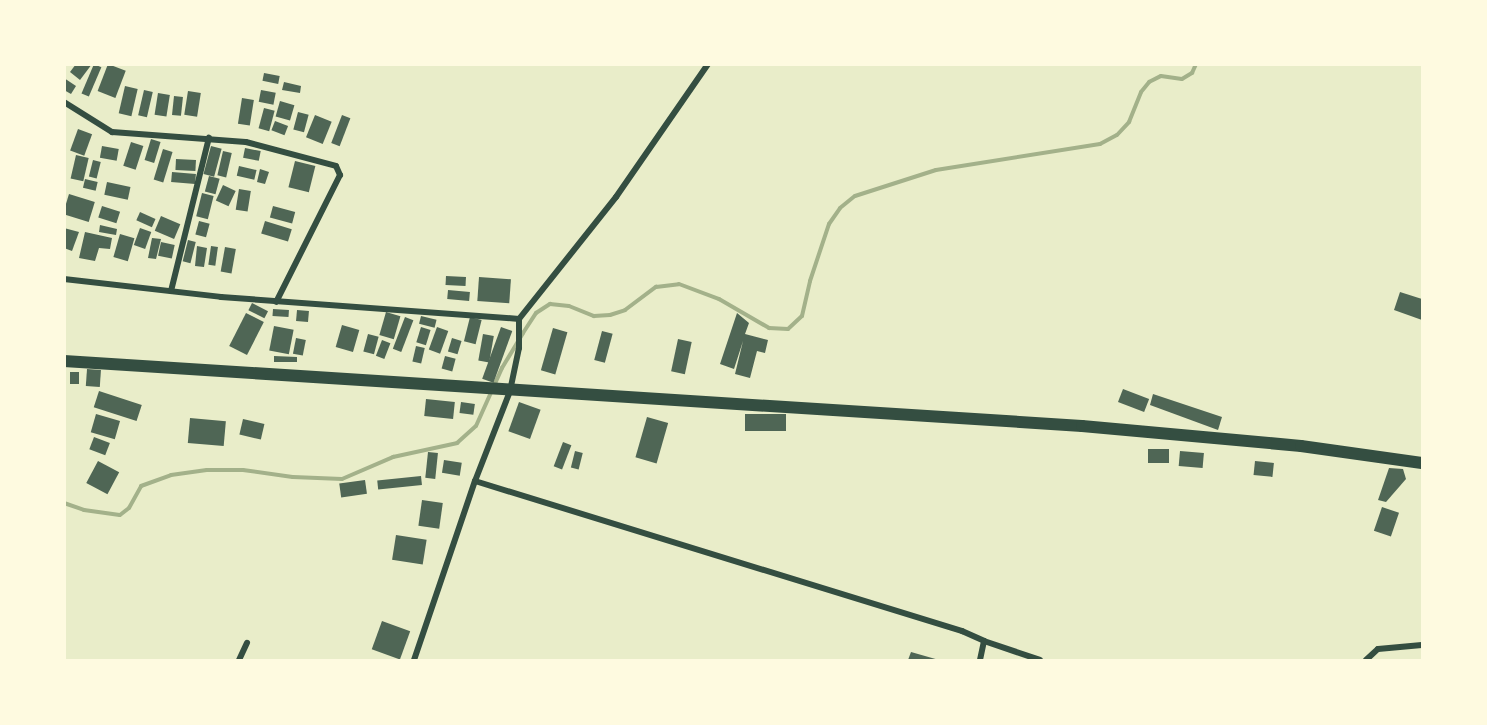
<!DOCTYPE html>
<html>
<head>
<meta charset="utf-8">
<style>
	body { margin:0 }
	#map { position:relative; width:1487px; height:725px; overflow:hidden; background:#e9edc9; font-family:"DejaVu Sans",sans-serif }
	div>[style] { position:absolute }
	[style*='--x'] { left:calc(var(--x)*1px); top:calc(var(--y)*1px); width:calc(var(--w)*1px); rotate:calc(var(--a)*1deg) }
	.stream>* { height:4px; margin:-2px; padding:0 2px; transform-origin:2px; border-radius:2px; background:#a3b18a }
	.building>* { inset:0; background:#4f6655; transform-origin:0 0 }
	.minor>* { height:6px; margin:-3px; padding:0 3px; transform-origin:3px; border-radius:3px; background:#344e41 }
	.trunk>* { height:12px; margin:-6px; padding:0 6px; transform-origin:6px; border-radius:6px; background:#344e41 }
	span { translate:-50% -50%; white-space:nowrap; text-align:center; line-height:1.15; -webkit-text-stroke:4.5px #fefae0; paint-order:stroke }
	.frame { position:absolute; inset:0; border:66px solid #fefae0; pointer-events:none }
</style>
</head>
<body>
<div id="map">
	<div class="stream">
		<div style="--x:64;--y:503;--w:21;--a:19"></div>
		<div style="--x:84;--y:510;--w:36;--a:8"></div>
		<div style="--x:120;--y:515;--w:11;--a:-38"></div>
		<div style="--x:129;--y:508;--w:25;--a:-61"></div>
		<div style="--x:141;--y:486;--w:32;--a:-20"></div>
		<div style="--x:171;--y:475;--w:36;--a:-8"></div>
		<div style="--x:207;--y:470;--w:36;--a:0"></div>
		<div style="--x:243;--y:470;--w:50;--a:8"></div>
		<div style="--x:293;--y:477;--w:49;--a:2.3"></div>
		<div style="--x:342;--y:479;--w:56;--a:-23.3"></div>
		<div style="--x:393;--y:457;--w:66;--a:-12.3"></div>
		<div style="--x:457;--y:443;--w:25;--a:-42"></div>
		<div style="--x:476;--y:426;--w:64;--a:-65.9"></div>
		<div style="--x:502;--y:368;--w:41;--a:-59"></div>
		<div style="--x:523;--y:333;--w:24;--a:-57"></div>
		<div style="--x:536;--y:313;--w:17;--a:-33"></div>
		<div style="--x:550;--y:304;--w:19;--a:6"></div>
		<div style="--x:569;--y:306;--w:27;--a:22"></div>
		<div style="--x:594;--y:316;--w:16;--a:-4"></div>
		<div style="--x:610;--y:315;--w:16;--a:-18"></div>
		<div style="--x:625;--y:310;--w:39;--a:-37"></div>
		<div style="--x:656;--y:287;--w:23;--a:-7"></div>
		<div style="--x:679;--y:284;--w:43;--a:20.6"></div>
		<div style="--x:719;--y:299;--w:58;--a:30.1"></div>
		<div style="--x:769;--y:328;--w:19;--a:3"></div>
		<div style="--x:788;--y:329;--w:19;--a:-43"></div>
		<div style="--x:802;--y:316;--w:36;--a:-77"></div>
		<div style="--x:810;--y:281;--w:60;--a:-71.6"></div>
		<div style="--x:829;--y:224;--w:19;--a:-55"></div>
		<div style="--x:840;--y:208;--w:19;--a:-39"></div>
		<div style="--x:855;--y:196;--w:85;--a:-17.8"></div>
		<div style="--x:936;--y:170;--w:166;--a:-9"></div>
		<div style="--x:1100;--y:144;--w:19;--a:-28"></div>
		<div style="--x:1117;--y:135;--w:18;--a:-47"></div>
		<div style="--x:1129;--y:122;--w:32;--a:-68"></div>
		<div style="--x:1141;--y:92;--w:13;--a:-51"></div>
		<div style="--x:1149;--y:82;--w:13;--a:-27"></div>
		<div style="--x:1161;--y:76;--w:21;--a:8"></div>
		<div style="--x:1182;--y:79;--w:12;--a:-31"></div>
		<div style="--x:1192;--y:73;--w:10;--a:-66"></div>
	</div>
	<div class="building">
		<div style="clip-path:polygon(76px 64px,92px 64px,80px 80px,70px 72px)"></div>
		<div style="left:94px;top:64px;width:8px;height:32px;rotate:23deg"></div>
		<div style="left:108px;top:64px;width:19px;height:29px;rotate:21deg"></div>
		<div style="left:264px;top:73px;width:16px;height:8px;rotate:11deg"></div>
		<div style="clip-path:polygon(64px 78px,76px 86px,71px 94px,64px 90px)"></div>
		<div style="clip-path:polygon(284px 82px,301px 86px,300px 93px,282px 90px)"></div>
		<div style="left:125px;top:86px;width:13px;height:28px;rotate:13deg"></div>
		<div style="left:144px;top:90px;width:9px;height:26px;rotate:13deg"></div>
		<div style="left:261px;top:90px;width:15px;height:12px;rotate:11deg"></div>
		<div style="left:188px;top:91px;width:13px;height:24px;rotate:9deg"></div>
		<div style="left:158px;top:93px;width:12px;height:22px;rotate:9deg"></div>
		<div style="left:174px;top:96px;width:9px;height:19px;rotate:6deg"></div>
		<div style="left:242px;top:98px;width:12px;height:26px;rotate:9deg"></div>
		<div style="left:280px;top:101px;width:15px;height:16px;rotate:16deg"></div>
		<div style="left:264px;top:108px;width:11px;height:21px;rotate:15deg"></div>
		<div style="left:298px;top:112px;width:11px;height:18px;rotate:15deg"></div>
		<div style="left:315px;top:115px;width:18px;height:24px;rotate:22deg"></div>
		<div style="left:342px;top:115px;width:9px;height:30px;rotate:21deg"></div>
		<div style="left:275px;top:121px;width:14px;height:10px;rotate:21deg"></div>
		<div style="left:78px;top:129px;width:15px;height:23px;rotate:20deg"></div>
		<div style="left:151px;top:139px;width:10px;height:22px;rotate:17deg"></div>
		<div style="left:131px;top:142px;width:13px;height:25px;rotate:18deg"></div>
		<div style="left:102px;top:146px;width:17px;height:12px;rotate:10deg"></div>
		<div style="left:211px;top:146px;width:11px;height:29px;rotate:15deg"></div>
		<div style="left:245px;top:148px;width:16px;height:10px;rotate:11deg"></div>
		<div style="left:163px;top:149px;width:10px;height:32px;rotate:17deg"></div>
		<div style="left:223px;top:151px;width:9px;height:25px;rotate:13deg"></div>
		<div style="left:76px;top:155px;width:13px;height:24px;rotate:13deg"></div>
		<div style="left:176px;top:159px;width:20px;height:11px;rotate:3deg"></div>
		<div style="left:93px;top:160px;width:8px;height:17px;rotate:14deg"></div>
		<div style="left:295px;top:161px;width:21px;height:27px;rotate:14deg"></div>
		<div style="left:239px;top:166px;width:18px;height:10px;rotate:13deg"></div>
		<div style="clip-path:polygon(260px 169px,269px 172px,265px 184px,257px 182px)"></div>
		<div style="left:172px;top:172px;width:24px;height:10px;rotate:5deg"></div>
		<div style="left:209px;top:176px;width:11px;height:16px;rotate:15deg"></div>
		<div style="left:85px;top:179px;width:13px;height:9px;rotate:13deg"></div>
		<div style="left:107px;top:182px;width:24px;height:13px;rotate:12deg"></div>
		<div style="left:223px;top:185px;width:14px;height:17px;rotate:25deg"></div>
		<div style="left:239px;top:189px;width:12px;height:21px;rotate:9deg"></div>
		<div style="left:202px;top:193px;width:12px;height:24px;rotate:14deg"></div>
		<div style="left:69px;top:194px;width:27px;height:21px;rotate:17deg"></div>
		<div style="left:102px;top:206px;width:19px;height:12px;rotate:18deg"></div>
		<div style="left:273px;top:206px;width:23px;height:12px;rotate:15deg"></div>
		<div style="left:140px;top:212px;width:17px;height:9px;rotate:24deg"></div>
		<div style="left:161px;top:216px;width:21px;height:16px;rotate:23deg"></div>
		<div style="left:199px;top:221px;width:11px;height:14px;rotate:15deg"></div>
		<div style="left:265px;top:221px;width:28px;height:13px;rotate:17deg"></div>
		<div style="clip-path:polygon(100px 225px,117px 229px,116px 235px,99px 232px)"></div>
		<div style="clip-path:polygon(64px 228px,79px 232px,72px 251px,64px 248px)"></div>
		<div style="left:140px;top:228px;width:12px;height:18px;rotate:20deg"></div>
		<div style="clip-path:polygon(85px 232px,112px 238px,110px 249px,99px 248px,95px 261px,79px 258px)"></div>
		<div style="left:120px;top:234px;width:15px;height:24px;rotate:16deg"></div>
		<div style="clip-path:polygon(152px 238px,161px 239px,156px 259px,148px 258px)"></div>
		<div style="left:188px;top:240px;width:8px;height:22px;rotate:14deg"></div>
		<div style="left:161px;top:242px;width:14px;height:14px;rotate:12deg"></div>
		<div style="clip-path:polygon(197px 246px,207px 248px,204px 267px,195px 266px)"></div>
		<div style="left:211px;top:246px;width:7px;height:19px;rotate:8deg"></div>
		<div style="left:225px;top:247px;width:11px;height:25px;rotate:10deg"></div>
		<div style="left:446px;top:276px;width:20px;height:9px;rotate:3deg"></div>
		<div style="left:479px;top:277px;width:32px;height:24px;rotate:4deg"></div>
		<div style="left:448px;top:290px;width:22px;height:9px;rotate:5deg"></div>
		<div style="clip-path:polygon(1400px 292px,1422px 299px,1422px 320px,1394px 310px)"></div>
		<div style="left:252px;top:303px;width:18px;height:8px;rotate:27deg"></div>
		<div style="left:273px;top:309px;width:16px;height:7px;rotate:4deg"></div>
		<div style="left:297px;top:310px;width:12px;height:11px;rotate:5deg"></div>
		<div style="left:386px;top:312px;width:15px;height:24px;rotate:16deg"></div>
		<div style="left:246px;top:313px;width:20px;height:37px;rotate:27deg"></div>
		<div style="clip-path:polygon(737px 313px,749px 323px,745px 334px,768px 340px,765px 353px,757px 351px,750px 378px,735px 374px,743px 341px,734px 369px,720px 364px)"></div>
		<div style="left:421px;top:316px;width:16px;height:8px;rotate:14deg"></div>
		<div style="left:405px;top:317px;width:9px;height:34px;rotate:21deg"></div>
		<div style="left:470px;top:317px;width:12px;height:25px;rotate:14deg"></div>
		<div style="left:342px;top:325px;width:18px;height:23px;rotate:16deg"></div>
		<div style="left:274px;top:326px;width:20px;height:25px;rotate:11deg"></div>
		<div style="left:421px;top:327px;width:10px;height:16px;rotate:17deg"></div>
		<div style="left:437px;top:327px;width:12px;height:24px;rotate:20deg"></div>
		<div style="left:501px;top:327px;width:12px;height:55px;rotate:20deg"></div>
		<div style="left:553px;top:328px;width:15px;height:44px;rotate:16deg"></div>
		<div style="left:602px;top:331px;width:11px;height:30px;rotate:15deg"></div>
		<div style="left:368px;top:334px;width:11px;height:18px;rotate:15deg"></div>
		<div style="left:483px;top:334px;width:11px;height:27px;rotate:10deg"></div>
		<div style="left:296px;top:338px;width:10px;height:16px;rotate:11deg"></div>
		<div style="left:452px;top:338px;width:10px;height:14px;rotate:17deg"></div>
		<div style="left:678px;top:339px;width:14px;height:33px;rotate:12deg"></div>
		<div style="left:382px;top:340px;width:9px;height:17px;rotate:21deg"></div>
		<div style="left:416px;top:346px;width:9px;height:16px;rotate:13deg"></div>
		<div style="clip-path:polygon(274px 356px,297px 357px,297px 362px,274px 362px)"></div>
		<div style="left:445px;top:356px;width:11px;height:13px;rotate:15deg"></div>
		<div style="left:87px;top:369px;width:14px;height:17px;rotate:4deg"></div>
		<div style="left:70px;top:372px;width:9px;height:12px"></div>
		<div style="left:1123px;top:389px;width:28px;height:14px;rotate:21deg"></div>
		<div style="left:99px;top:391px;width:45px;height:17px;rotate:18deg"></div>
		<div style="clip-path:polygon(1153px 394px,1222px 417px,1218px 430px,1150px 405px)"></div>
		<div style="left:426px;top:399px;width:29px;height:17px;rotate:6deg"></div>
		<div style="left:461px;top:402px;width:14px;height:11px;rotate:8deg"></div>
		<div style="left:519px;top:402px;width:23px;height:31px;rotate:20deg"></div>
		<div style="left:96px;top:414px;width:25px;height:19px;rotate:16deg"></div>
		<div style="left:745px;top:414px;width:41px;height:17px"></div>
		<div style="left:647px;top:417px;width:22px;height:42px;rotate:16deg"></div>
		<div style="left:190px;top:418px;width:36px;height:25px;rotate:5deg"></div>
		<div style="left:243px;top:419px;width:22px;height:16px;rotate:13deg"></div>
		<div style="left:94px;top:437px;width:17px;height:13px;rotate:21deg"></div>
		<div style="left:563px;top:442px;width:9px;height:26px;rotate:21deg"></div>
		<div style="left:1148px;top:449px;width:21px;height:14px"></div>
		<div style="left:575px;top:451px;width:8px;height:17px;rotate:14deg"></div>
		<div style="left:1180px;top:451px;width:24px;height:15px;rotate:5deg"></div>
		<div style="left:428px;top:452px;width:10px;height:26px;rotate:6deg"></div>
		<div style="left:444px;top:460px;width:18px;height:13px;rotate:9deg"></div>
		<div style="left:98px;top:461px;width:24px;height:25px;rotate:28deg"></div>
		<div style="left:1255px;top:461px;width:19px;height:14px;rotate:6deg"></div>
		<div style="clip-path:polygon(1389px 468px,1403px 469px,1406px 479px,1386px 502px,1378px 500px)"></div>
		<div style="left:421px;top:476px;width:9px;height:44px;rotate:84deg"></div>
		<div style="left:365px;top:480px;width:14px;height:26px;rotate:82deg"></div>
		<div style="left:422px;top:500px;width:21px;height:26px;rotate:8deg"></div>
		<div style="left:1382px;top:507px;width:18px;height:25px;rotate:19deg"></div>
		<div style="left:396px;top:535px;width:31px;height:25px;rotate:9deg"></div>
		<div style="left:382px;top:621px;width:30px;height:30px;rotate:20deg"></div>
		<div style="clip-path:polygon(911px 652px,939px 660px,908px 660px)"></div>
	</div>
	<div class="minor">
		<div style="--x:64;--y:102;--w:57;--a:32"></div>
		<div style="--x:112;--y:132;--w:134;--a:4.3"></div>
		<div style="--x:246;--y:142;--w:93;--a:14.9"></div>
		<div style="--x:336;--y:166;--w:10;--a:66"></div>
		<div style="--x:340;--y:175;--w:142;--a:116.7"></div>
		<div style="--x:64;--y:279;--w:158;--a:6.5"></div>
		<div style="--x:221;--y:297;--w:299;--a:4.2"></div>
		<div style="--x:171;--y:291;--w:158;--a:-76.1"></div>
		<div style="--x:475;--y:481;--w:510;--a:17.12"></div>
		<div style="--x:962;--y:631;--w:24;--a:24"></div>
		<div style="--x:984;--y:641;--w:19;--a:102"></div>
		<div style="--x:984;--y:641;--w:59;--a:18.7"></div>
		<div style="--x:239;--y:660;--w:19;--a:-65"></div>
		<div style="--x:414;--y:660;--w:189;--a:-71.2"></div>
		<div style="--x:475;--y:481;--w:97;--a:-68.7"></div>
		<div style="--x:510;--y:391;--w:44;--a:-78.2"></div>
		<div style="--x:519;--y:348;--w:29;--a:-90"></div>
		<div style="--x:519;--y:319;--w:156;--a:-51.5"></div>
		<div style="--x:616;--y:197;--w:162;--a:-55.3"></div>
		<div style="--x:1366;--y:660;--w:16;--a:-43"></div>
		<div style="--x:1378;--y:649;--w:44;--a:-5.2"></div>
	</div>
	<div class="trunk">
		<div style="--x:64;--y:361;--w:1020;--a:3.65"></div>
		<div style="--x:1082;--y:426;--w:220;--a:5.2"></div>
		<div style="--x:1301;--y:446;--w:122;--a:8"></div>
	</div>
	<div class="frame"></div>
</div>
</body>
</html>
